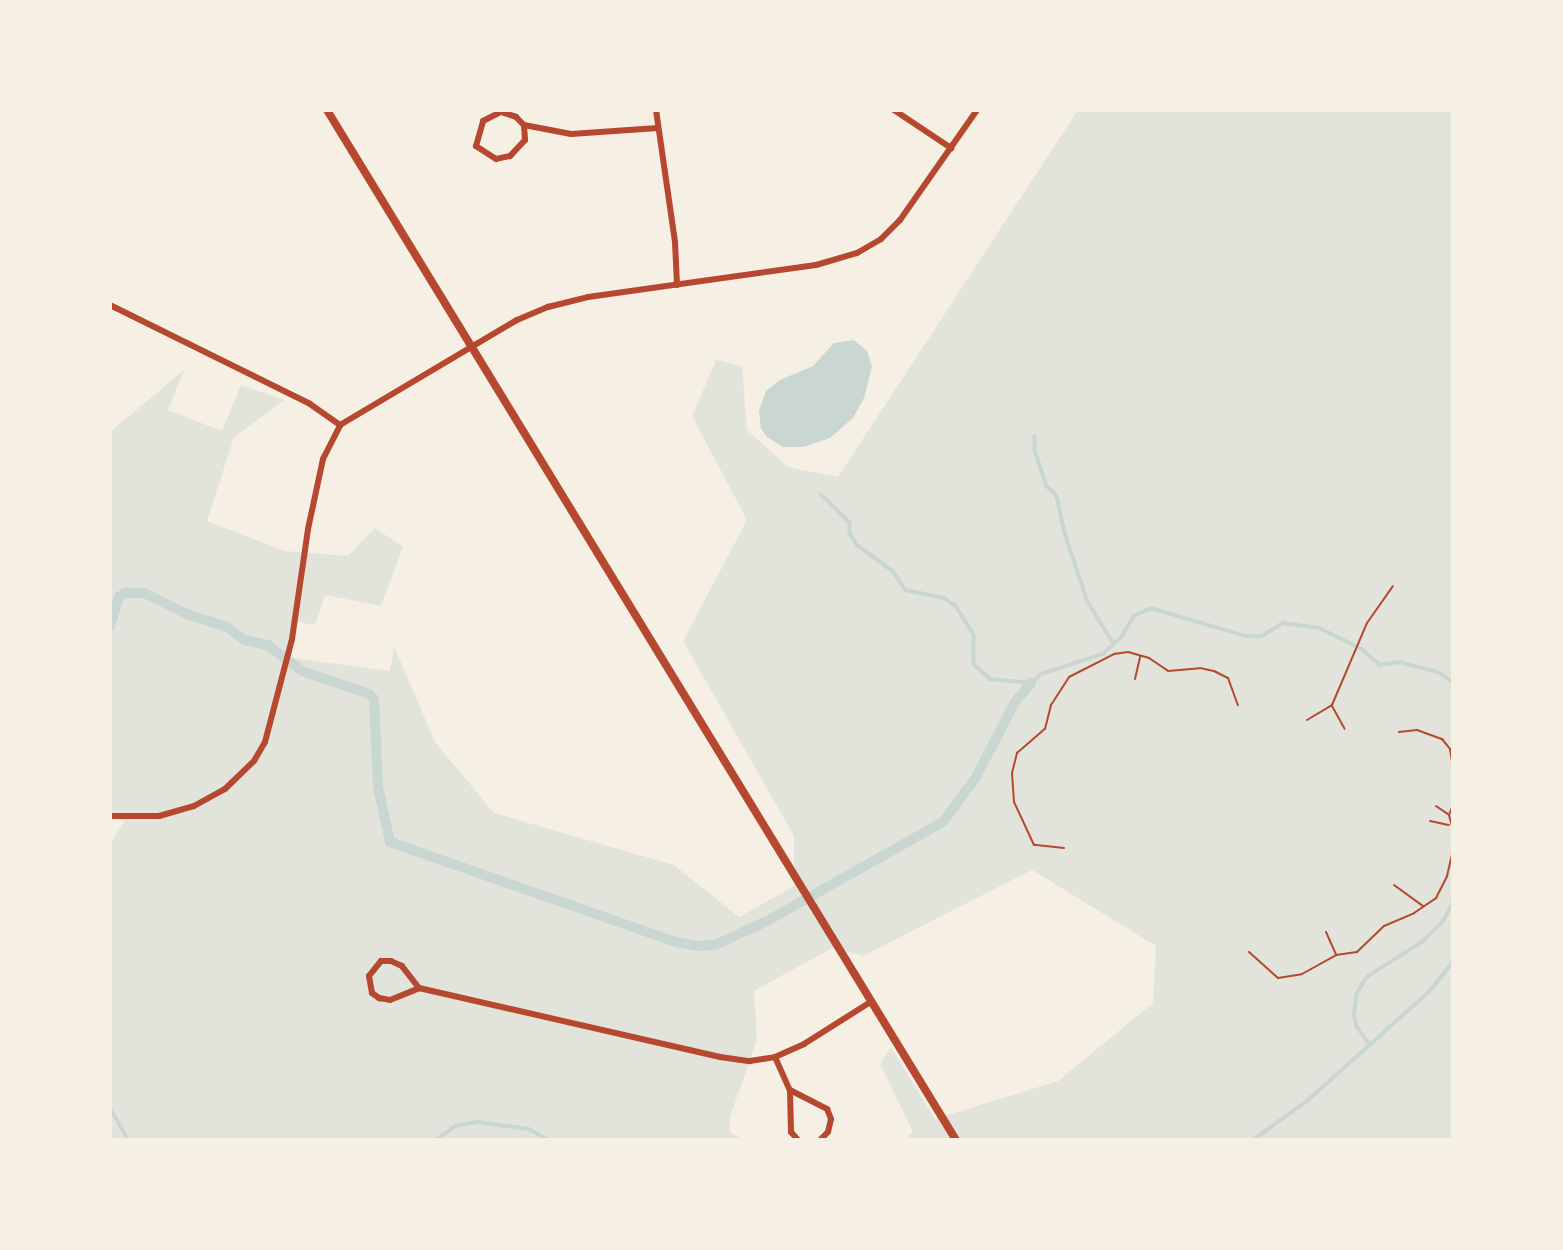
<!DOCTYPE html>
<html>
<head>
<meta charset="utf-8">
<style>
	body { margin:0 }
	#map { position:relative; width:1563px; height:1250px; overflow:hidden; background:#f6efe4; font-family:Bitter,serif }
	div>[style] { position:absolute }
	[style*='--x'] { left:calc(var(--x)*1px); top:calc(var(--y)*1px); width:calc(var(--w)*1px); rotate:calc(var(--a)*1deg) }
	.green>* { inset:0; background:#e2e4dc }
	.water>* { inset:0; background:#c9d6d2 }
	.stream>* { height:3.5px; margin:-1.75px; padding:0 1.75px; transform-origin:1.75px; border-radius:1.75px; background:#c9d6d2 }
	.canal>* { height:10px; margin:-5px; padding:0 5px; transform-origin:5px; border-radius:5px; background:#c9d6d2 }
	.path>* { height:2px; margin:-1px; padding:0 1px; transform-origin:1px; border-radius:1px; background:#b5482f }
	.minor>* { height:6px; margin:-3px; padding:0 3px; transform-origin:3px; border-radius:3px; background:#b5482f }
	.tertiary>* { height:8px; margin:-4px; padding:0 4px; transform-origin:4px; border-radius:4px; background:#b5482f }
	span { translate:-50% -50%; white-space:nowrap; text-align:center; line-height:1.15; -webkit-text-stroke:6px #f6efe4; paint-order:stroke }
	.frame { position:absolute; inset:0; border:112px solid #f6efe4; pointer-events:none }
</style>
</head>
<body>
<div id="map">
	<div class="green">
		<div style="clip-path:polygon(1078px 110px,1453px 110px,1453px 1140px,905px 1140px,913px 1132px,880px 1064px,891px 1047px,935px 1119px,1058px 1081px,1153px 1003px,1156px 946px,1032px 870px,863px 956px,832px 948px,754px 991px,757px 1040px,730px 1117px,730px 1132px,744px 1140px,110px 1140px,110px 844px,125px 821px,110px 818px,110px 432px,184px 370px,168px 410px,222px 431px,241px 385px,285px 400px,234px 437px,207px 521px,284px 551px,348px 556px,375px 528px,403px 547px,381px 606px,325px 595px,315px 625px,293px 621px,286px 657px,390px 671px,394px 646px,435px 742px,494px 813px,674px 865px,739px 917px,794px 886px,794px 836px,683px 641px,747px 520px,692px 416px,716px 360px,742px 366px,747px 430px,788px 467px,838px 477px)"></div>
	</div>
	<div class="water">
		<div style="clip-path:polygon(854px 340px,867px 351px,872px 366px,864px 398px,853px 418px,830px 438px,803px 447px,783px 447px,767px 437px,761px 429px,759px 411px,766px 391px,780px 380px,813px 366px,834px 343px)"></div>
	</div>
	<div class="stream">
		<div style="--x:1035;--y:436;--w:14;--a:90"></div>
		<div style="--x:1035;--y:450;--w:38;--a:72"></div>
		<div style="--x:1047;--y:486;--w:14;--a:45"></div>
		<div style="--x:1057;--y:496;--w:35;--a:78"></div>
		<div style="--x:1064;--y:530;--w:76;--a:71.6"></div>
		<div style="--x:1088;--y:602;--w:49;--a:58.2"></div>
		<div style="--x:821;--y:494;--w:41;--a:45"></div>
		<div style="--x:850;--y:523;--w:10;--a:90"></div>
		<div style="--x:850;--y:533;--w:14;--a:60"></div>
		<div style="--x:857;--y:545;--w:44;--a:35.8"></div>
		<div style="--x:893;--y:571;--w:23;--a:56"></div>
		<div style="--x:906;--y:590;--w:39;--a:12"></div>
		<div style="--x:944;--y:598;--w:14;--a:34"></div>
		<div style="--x:956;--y:606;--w:34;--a:58"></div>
		<div style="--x:974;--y:635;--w:29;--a:90"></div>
		<div style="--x:974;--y:664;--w:22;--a:43"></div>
		<div style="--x:990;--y:679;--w:41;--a:5.6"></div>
		<div style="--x:1031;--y:683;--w:13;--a:-42"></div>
		<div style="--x:1041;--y:674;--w:65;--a:-17.9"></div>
		<div style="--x:1103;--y:654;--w:26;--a:-43"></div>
		<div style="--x:1122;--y:636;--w:23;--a:-59"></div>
		<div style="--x:1134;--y:616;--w:19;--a:-25"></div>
		<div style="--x:1151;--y:608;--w:99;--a:16.4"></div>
		<div style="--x:1246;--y:636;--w:16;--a:0"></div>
		<div style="--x:1262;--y:636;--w:25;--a:-32"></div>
		<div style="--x:1283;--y:623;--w:36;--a:8"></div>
		<div style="--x:1319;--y:628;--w:48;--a:26"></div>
		<div style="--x:1362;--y:649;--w:24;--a:42"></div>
		<div style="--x:1380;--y:665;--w:19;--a:-9"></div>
		<div style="--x:1399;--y:662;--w:40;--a:14.4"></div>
		<div style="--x:1438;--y:672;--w:18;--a:34"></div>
		<div style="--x:1369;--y:1044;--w:22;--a:-126"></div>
		<div style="--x:1356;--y:1026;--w:11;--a:-100"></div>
		<div style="--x:1354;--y:1015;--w:20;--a:-84"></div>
		<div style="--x:1356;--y:995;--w:14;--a:-60"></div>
		<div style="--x:1363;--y:983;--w:9;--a:-54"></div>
		<div style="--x:1368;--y:976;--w:64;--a:-32.2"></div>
		<div style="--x:1422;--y:942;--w:30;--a:-45"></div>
		<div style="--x:1443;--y:921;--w:21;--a:-61"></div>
		<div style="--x:110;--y:1107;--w:38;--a:61"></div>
		<div style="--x:436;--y:1140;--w:24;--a:-36"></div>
		<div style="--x:455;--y:1126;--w:22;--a:-10"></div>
		<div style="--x:477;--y:1122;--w:52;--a:7.7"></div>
		<div style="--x:529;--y:1129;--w:22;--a:30"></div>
		<div style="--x:1253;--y:1140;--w:67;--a:-35.8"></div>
		<div style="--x:1307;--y:1101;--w:76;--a:-41.8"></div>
		<div style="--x:1364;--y:1050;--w:89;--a:-41.8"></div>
		<div style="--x:1430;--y:991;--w:37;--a:-52"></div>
	</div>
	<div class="canal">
		<div style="--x:110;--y:626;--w:30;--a:-73"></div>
		<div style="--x:119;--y:597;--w:7;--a:-34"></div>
		<div style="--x:125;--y:593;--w:19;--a:0"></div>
		<div style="--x:144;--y:593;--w:48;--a:26"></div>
		<div style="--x:187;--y:614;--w:42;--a:18"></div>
		<div style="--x:227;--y:627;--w:21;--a:37"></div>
		<div style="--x:244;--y:640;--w:25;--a:12"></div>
		<div style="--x:268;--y:645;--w:43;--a:37.4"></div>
		<div style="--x:302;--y:671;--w:71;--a:18.9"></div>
		<div style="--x:369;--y:694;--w:7;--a:45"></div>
		<div style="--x:374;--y:699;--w:88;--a:87.4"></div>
		<div style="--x:378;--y:787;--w:56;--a:77.7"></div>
		<div style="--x:390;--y:842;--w:303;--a:19.3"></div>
		<div style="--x:676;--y:942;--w:22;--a:10"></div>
		<div style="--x:698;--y:946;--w:17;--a:-3"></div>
		<div style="--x:715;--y:945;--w:57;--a:-24.8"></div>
		<div style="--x:767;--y:921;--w:202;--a:-29.4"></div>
		<div style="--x:943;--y:822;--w:56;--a:-53.7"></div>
		<div style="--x:976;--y:777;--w:85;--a:-62.5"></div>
		<div style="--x:1015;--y:702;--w:25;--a:-50"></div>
	</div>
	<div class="path">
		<div style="--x:1135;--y:679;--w:23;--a:-77"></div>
		<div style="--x:1332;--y:706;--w:26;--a:61"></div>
		<div style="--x:1307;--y:720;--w:29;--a:-31"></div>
		<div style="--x:1332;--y:705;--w:89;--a:-66.9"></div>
		<div style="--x:1367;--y:623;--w:45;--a:-54.9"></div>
		<div style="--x:1399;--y:732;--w:18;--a:-6"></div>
		<div style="--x:1417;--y:730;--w:27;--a:20"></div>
		<div style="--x:1442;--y:739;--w:13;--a:51"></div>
		<div style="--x:1450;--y:749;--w:20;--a:81"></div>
		<div style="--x:1453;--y:805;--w:11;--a:112"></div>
		<div style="--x:1449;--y:815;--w:16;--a:75"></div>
		<div style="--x:1436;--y:806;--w:14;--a:34"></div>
		<div style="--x:1430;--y:821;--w:19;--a:12"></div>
		<div style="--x:1064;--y:848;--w:30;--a:-174"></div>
		<div style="--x:1034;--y:845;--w:47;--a:-114.9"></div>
		<div style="--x:1014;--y:802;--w:29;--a:-94"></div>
		<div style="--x:1012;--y:773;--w:21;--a:-76"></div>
		<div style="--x:1017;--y:753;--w:37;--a:-41"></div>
		<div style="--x:1045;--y:729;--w:25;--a:-76"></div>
		<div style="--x:1051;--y:705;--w:33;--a:-57"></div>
		<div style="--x:1069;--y:677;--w:51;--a:-27.1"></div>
		<div style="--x:1114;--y:654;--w:14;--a:-8"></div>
		<div style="--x:1128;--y:652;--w:22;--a:16"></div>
		<div style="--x:1149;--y:658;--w:23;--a:34"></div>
		<div style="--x:1168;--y:671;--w:32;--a:-5"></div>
		<div style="--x:1200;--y:668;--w:14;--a:12"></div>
		<div style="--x:1214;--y:671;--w:16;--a:27"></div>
		<div style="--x:1228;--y:678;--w:29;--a:70"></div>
		<div style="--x:1394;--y:885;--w:36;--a:36"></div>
		<div style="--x:1326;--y:932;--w:24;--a:66"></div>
		<div style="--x:1249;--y:952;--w:39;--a:42"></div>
		<div style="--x:1278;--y:978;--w:24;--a:-9"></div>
		<div style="--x:1302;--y:974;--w:39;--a:-29"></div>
		<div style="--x:1336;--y:955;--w:21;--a:-8"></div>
		<div style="--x:1357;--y:952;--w:37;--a:-44"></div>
		<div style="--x:1384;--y:926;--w:33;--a:-23"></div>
		<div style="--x:1414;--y:913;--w:27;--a:-34"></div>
		<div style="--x:1436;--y:898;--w:25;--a:-63"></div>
		<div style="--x:1447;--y:876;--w:28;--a:-77"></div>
	</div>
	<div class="minor">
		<div style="--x:656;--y:110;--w:133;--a:81.8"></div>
		<div style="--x:675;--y:242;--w:43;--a:87.3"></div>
		<div style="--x:894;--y:110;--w:69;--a:33.7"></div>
		<div style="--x:524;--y:125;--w:15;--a:86"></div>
		<div style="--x:525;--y:140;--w:22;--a:133"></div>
		<div style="--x:510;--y:156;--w:14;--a:168"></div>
		<div style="--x:496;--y:159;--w:24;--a:-147"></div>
		<div style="--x:476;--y:146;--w:26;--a:-74"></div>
		<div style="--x:483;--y:121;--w:20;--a:-27"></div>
		<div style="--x:501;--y:112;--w:16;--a:18"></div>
		<div style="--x:516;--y:117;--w:11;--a:45"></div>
		<div style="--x:524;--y:125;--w:48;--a:10.8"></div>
		<div style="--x:571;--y:134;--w:87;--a:-3.9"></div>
		<div style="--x:110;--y:305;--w:223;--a:26.3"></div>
		<div style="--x:310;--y:404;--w:37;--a:35"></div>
		<div style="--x:110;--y:816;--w:49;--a:0"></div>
		<div style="--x:159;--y:816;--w:36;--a:-16"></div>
		<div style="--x:194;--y:806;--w:35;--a:-29"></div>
		<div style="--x:225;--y:789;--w:40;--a:-44"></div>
		<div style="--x:254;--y:761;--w:22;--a:-60"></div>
		<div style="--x:265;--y:742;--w:106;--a:-75.3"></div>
		<div style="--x:292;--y:639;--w:111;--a:-81.7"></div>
		<div style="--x:308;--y:529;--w:72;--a:-77.9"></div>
		<div style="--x:323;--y:459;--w:38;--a:-63"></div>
		<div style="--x:340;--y:425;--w:206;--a:-30.7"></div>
		<div style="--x:517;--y:320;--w:34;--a:-23"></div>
		<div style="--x:548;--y:307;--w:41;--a:-14"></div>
		<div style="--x:588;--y:297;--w:230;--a:-8"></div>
		<div style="--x:816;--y:265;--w:43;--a:-16.3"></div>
		<div style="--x:857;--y:253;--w:28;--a:-30"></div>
		<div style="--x:881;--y:239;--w:27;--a:-45"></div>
		<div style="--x:900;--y:220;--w:134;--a:-55"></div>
		<div style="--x:419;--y:988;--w:28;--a:-128"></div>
		<div style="--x:402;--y:966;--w:12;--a:-156"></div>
		<div style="--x:391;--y:961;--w:10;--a:180"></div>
		<div style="--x:381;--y:961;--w:19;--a:129"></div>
		<div style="--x:369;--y:976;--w:17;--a:80"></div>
		<div style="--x:372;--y:993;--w:9;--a:36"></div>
		<div style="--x:379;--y:998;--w:11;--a:10"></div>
		<div style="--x:390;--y:1000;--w:31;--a:-22"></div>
		<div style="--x:419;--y:988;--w:309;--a:12.9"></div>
		<div style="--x:720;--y:1057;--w:30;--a:8"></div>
		<div style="--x:750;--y:1061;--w:25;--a:-9"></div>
		<div style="--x:775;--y:1057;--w:32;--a:-24"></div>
		<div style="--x:804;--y:1044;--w:80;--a:-32.3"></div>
		<div style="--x:775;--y:1057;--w:36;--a:66"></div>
		<div style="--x:790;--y:1090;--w:42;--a:88.6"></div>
		<div style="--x:791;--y:1132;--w:11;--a:49"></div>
		<div style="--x:790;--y:1090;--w:42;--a:27.2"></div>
		<div style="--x:827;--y:1109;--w:11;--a:68"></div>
		<div style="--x:831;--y:1119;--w:13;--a:103"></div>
		<div style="--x:828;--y:1132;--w:11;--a:135"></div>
	</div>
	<div class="tertiary">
		<div style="--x:327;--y:110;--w:1207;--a:58.59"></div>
	</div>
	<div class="frame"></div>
</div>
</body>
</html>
